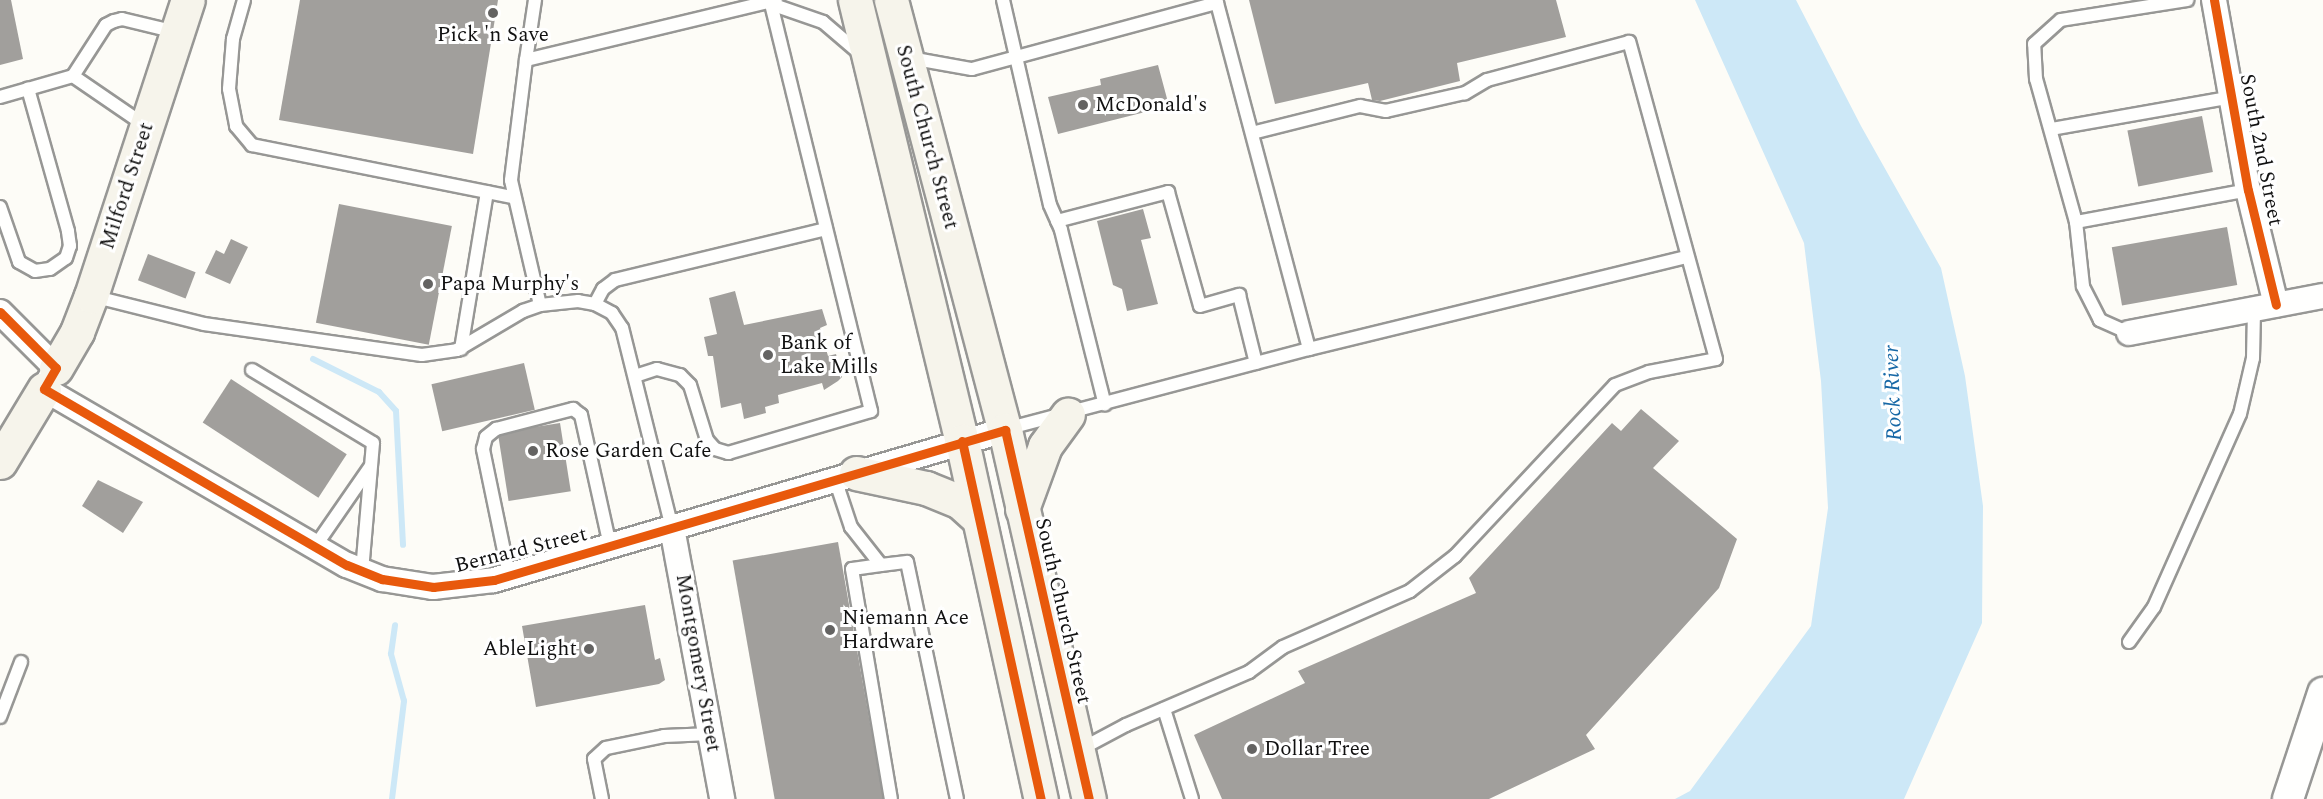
<!DOCTYPE html>
<html>
<head>
<meta charset="utf-8">
<style>
	body { margin:0 }
	#map { position:relative; width:2323px; height:799px; overflow:hidden; background:#fdfcf7; font-family:Spectral,serif }
	div>[style] { position:absolute }
	[style*='--x'] { left:calc(var(--x)*1px); top:calc(var(--y)*1px); width:calc(var(--w)*1px); rotate:calc(var(--a)*1deg) }
	.water>* { inset:0; background:#cde8f7 }
	.stream>* { height:6px; margin:-3px; padding:0 3px; transform-origin:3px; border-radius:3px; background:#cde8f7 }
	.building>* { inset:0; background:#a19f9c; transform-origin:0 0 }
	.roads { filter:drop-shadow(2px 0 #979795) drop-shadow(-2px 0 #979795) drop-shadow(0 2px #979795) drop-shadow(0 -2px #979795) }
	.service>* { height:12px; margin:-6px; padding:0 6px; transform-origin:6px; border-radius:6px; background:#fffffe }
	.minor>* { height:24px; margin:-12px; padding:0 12px; transform-origin:12px; border-radius:12px; background:#fffffe }
	.tertiary>* { height:30px; margin:-15px; padding:0 15px; transform-origin:15px; border-radius:15px; background:#fffffe }
	.secondary>* { height:33px; margin:-16.5px; padding:0 16.5px; transform-origin:16.5px; border-radius:16.5px; background:#f6f4eb }
	.cycleway>* { height:9px; margin:-4.5px; padding:0 4.5px; transform-origin:4.5px; border-radius:4.5px; background:#e8590c }
	.dots>* { width:16px; height:16px; translate:-50% -50%; box-sizing:border-box; border:3px solid #fff; border-radius:50% }
	span { translate:-50% -50%; white-space:nowrap; text-align:center; line-height:1.15; -webkit-text-stroke:6px #fff; paint-order:stroke }
	.poi-label { font-size:21px; color:#111 }
	.left { translate:0 -50%; text-align:left }
	.right { translate:-100% -50%; text-align:right }
	.street-label { font-size:21px; color:#111 }
	.water-label { font-size:22px; color:#1768a6; font-style:italic }
</style>
</head>
<body>
<div id="map">
	<div class="water">
		<div style="clip-path:polygon(1695px 0,1796px 0,1861px 126px,1941px 268px,1965px 376px,1983px 506px,1982px 623px,1904px 799px,1675px 799px,1690px 791px,1811px 626px,1828px 508px,1821px 381px,1804px 243px)"></div>
	</div>
	<div class="stream">
		<div style="--x:313;--y:359;--w:74;--a:26.6"></div>
		<div style="--x:379;--y:392;--w:25;--a:48"></div>
		<div style="--x:396;--y:411;--w:134;--a:87"></div>
		<div style="--x:392;--y:799;--w:99;--a:-83"></div>
		<div style="--x:404;--y:701;--w:49;--a:-105.5"></div>
		<div style="--x:391;--y:654;--w:29;--a:-82"></div>
	</div>
	<div class="building">
		<div style="clip-path:polygon(0 0,11px 0,23px 59px,0 65px)"></div>
		<div style="clip-path:polygon(300px 0,498px 0,473px 154px,279px 120px)"></div>
		<div style="clip-path:polygon(1249px 0,1556px 0,1566px 37px,1457px 63px,1460px 81px,1380px 101px,1372px 100px,1368px 83px,1275px 104px)"></div>
		<div style="clip-path:polygon(1158px 65px,1169px 106px,1058px 134px,1048px 97px,1101px 85px,1100px 79px)"></div>
		<div style="left:2202px;top:116px;width:57px;height:76px;rotate:79deg"></div>
		<div style="left:339px;top:204px;width:115px;height:121px;rotate:11deg"></div>
		<div style="clip-path:polygon(1143px 209px,1151px 238px,1141px 240px,1158px 304px,1127px 311px,1122px 289px,1113px 285px,1097px 221px)"></div>
		<div style="left:2227px;top:227px;width:59px;height:117px;rotate:80deg"></div>
		<div style="clip-path:polygon(231px 239px,248px 247px,230px 284px,205px 273px,216px 250px,224px 254px)"></div>
		<div style="left:148px;top:254px;width:51px;height:28px;rotate:21deg"></div>
		<div style="clip-path:polygon(735px 291px,744px 325px,822px 309px,827px 325px,820px 328px,828px 356px,836px 354px,842px 377px,838px 381px,824px 390px,822px 383px,778px 395px,779px 403px,765px 407px,766px 413px,744px 419px,741px 403px,721px 408px,713px 356px,708px 356px,704px 337px,717px 334px,709px 298px)"></div>
		<div style="left:524px;top:363px;width:48px;height:95px;rotate:77deg"></div>
		<div style="left:231px;top:379px;width:138px;height:52px;rotate:33deg"></div>
		<div style="clip-path:polygon(1641px 409px,1679px 441px,1653px 468px,1737px 539px,1719px 588px,1586px 735px,1595px 749px,1489px 799px,1222px 799px,1194px 735px,1305px 683px,1298px 671px,1476px 593px,1469px 578px,1612px 423px,1621px 431px)"></div>
		<div style="left:560px;top:423px;width:69px;height:63px;rotate:81deg"></div>
		<div style="clip-path:polygon(98px 480px,143px 502px,123px 533px,82px 506px)"></div>
		<div style="left:838px;top:542px;width:261px;height:107px;rotate:80deg"></div>
		<div style="clip-path:polygon(645px 605px,655px 660px,660px 658px,665px 680px,659px 684px,536px 707px,522px 626px)"></div>
	</div>
	<div class="roads">
		<div class="service">
			<div style="--x:244;--y:0;--w:41;--a:105.8"></div>
			<div style="--x:233;--y:39;--w:50;--a:94.6"></div>
			<div style="--x:229;--y:89;--w:38;--a:79"></div>
			<div style="--x:236;--y:126;--w:25;--a:50"></div>
			<div style="--x:252;--y:145;--w:266;--a:11.3"></div>
			<div style="--x:1003;--y:0;--w:210;--a:77.1"></div>
			<div style="--x:1050;--y:205;--w:27;--a:66"></div>
			<div style="--x:1061;--y:230;--w:180;--a:75.9"></div>
			<div style="--x:771;--y:4;--w:55;--a:19.1"></div>
			<div style="--x:823;--y:22;--w:45;--a:40.5"></div>
			<div style="--x:910;--y:58;--w:63;--a:10.1"></div>
			<div style="--x:972;--y:69;--w:254;--a:-15.1"></div>
			<div style="--x:1217;--y:3;--w:358;--a:75.1"></div>
			<div style="--x:526;--y:60;--w:61;--a:-81.5"></div>
			<div style="--x:73;--y:76;--w:88;--a:34.4"></div>
			<div style="--x:0;--y:97;--w:76;--a:-16"></div>
			<div style="--x:73;--y:76;--w:61;--a:-57.1"></div>
			<div style="--x:106;--y:25;--w:9;--a:-27"></div>
			<div style="--x:114;--y:21;--w:8;--a:-14"></div>
			<div style="--x:122;--y:19;--w:56;--a:13.5"></div>
			<div style="--x:2051;--y:129;--w:185;--a:-10"></div>
			<div style="--x:0;--y:207;--w:58;--a:70.9"></div>
			<div style="--x:19;--y:262;--w:18;--a:29"></div>
			<div style="--x:35;--y:271;--w:15;--a:-8"></div>
			<div style="--x:50;--y:269;--w:19;--a:-35"></div>
			<div style="--x:66;--y:258;--w:13;--a:-72"></div>
			<div style="--x:70;--y:246;--w:15;--a:-98"></div>
			<div style="--x:68;--y:231;--w:148;--a:-105.7"></div>
			<div style="--x:1057;--y:221;--w:115;--a:-14.6"></div>
			<div style="--x:1168;--y:192;--w:118;--a:74.3"></div>
			<div style="--x:1200;--y:306;--w:41;--a:-15.8"></div>
			<div style="--x:1239;--y:295;--w:70;--a:76"></div>
			<div style="--x:2076;--y:222;--w:175;--a:-10.5"></div>
			<div style="--x:92;--y:296;--w:115;--a:14"></div>
			<div style="--x:204;--y:324;--w:220;--a:8.1"></div>
			<div style="--x:422;--y:355;--w:35;--a:-8"></div>
			<div style="--x:457;--y:350;--w:77;--a:-30.6"></div>
			<div style="--x:523;--y:311;--w:18;--a:-19"></div>
			<div style="--x:595;--y:304;--w:17;--a:-62"></div>
			<div style="--x:603;--y:289;--w:15;--a:-37"></div>
			<div style="--x:615;--y:280;--w:217;--a:-13.6"></div>
			<div style="--x:2129;--y:333;--w:32;--a:-156"></div>
			<div style="--x:2100;--y:320;--w:38;--a:-117"></div>
			<div style="--x:2083;--y:286;--w:64;--a:-96.2"></div>
			<div style="--x:2076;--y:222;--w:148;--a:-105.6"></div>
			<div style="--x:2036;--y:79;--w:35;--a:-93"></div>
			<div style="--x:2034;--y:44;--w:36;--a:-42"></div>
			<div style="--x:2061;--y:20;--w:128;--a:-9"></div>
			<div style="--x:461;--y:349;--w:159;--a:-80.6"></div>
			<div style="--x:252;--y:370;--w:141;--a:31.1"></div>
			<div style="--x:373;--y:443;--w:128;--a:94.9"></div>
			<div style="--x:635;--y:376;--w:23;--a:-18"></div>
			<div style="--x:657;--y:369;--w:24;--a:15"></div>
			<div style="--x:680;--y:375;--w:14;--a:45"></div>
			<div style="--x:690;--y:385;--w:58;--a:72.8"></div>
			<div style="--x:707;--y:440;--w:12;--a:48"></div>
			<div style="--x:715;--y:449;--w:14;--a:17"></div>
			<div style="--x:728;--y:453;--w:149;--a:-16.4"></div>
			<div style="--x:871;--y:411;--w:423;--a:-103.8"></div>
			<div style="--x:1006;--y:429;--w:313;--a:-14.8"></div>
			<div style="--x:1309;--y:349;--w:387;--a:-13.7"></div>
			<div style="--x:835;--y:479;--w:51;--a:71.6"></div>
			<div style="--x:851;--y:527;--w:48;--a:51.7"></div>
			<div style="--x:881;--y:565;--w:26;--a:-7"></div>
			<div style="--x:907;--y:562;--w:242;--a:78.1"></div>
			<div style="--x:672;--y:528;--w:206;--a:-104"></div>
			<div style="--x:622;--y:328;--w:18;--a:-124"></div>
			<div style="--x:612;--y:313;--w:19;--a:-152"></div>
			<div style="--x:595;--y:304;--w:17;--a:-170"></div>
			<div style="--x:578;--y:301;--w:38;--a:174"></div>
			<div style="--x:540;--y:305;--w:128;--a:-103.1"></div>
			<div style="--x:511;--y:180;--w:121;--a:-82.9"></div>
			<div style="--x:526;--y:60;--w:257;--a:-13.5"></div>
			<div style="--x:314;--y:548;--w:98;--a:-55.3"></div>
			<div style="--x:881;--y:565;--w:29;--a:172"></div>
			<div style="--x:852;--y:569;--w:233;--a:80.4"></div>
			<div style="--x:509;--y:575;--w:129;--a:-101.7"></div>
			<div style="--x:483;--y:449;--w:12;--a:-76"></div>
			<div style="--x:486;--y:437;--w:13;--a:-39"></div>
			<div style="--x:496;--y:429;--w:80;--a:-14.6"></div>
			<div style="--x:573;--y:409;--w:10;--a:37"></div>
			<div style="--x:581;--y:415;--w:134;--a:77.5"></div>
			<div style="--x:2129;--y:642;--w:43;--a:-54.5"></div>
			<div style="--x:2154;--y:607;--w:211;--a:-66"></div>
			<div style="--x:2240;--y:414;--w:57;--a:-76.9"></div>
			<div style="--x:2253;--y:358;--w:47;--a:-88.8"></div>
			<div style="--x:1164;--y:709;--w:94;--a:72.7"></div>
			<div style="--x:0;--y:717;--w:59;--a:-69.1"></div>
			<div style="--x:1081;--y:749;--w:51;--a:-28.1"></div>
			<div style="--x:1126;--y:725;--w:134;--a:-23.3"></div>
			<div style="--x:1249;--y:672;--w:42;--a:-36.3"></div>
			<div style="--x:1283;--y:647;--w:139;--a:-23.8"></div>
			<div style="--x:1410;--y:591;--w:57;--a:-37.9"></div>
			<div style="--x:1455;--y:556;--w:234;--a:-46.9"></div>
			<div style="--x:1615;--y:385;--w:36;--a:-21"></div>
			<div style="--x:1649;--y:372;--w:68;--a:-11"></div>
			<div style="--x:1716;--y:359;--w:329;--a:-105.3"></div>
			<div style="--x:1629;--y:42;--w:147;--a:165"></div>
			<div style="--x:1487;--y:80;--w:26;--a:149"></div>
			<div style="--x:1465;--y:93;--w:81;--a:167.2"></div>
			<div style="--x:1386;--y:111;--w:26;--a:-169"></div>
			<div style="--x:1360;--y:106;--w:111;--a:166"></div>
			<div style="--x:602;--y:799;--w:41;--a:-101.3"></div>
			<div style="--x:594;--y:759;--w:16;--a:-43"></div>
			<div style="--x:606;--y:748;--w:59;--a:-11.7"></div>
			<div style="--x:664;--y:736;--w:47;--a:-2.4"></div>
		</div>
		<div class="minor">
			<div style="--x:2214;--y:0;--w:193;--a:79.9"></div>
			<div style="--x:2248;--y:190;--w:118;--a:76.3"></div>
			<div style="--x:0;--y:312;--w:79;--a:45"></div>
			<div style="--x:56;--y:368;--w:24;--a:120"></div>
			<div style="--x:44;--y:389;--w:350;--a:30.2"></div>
			<div style="--x:347;--y:565;--w:38;--a:22"></div>
			<div style="--x:382;--y:579;--w:52;--a:8.9"></div>
			<div style="--x:433;--y:587;--w:61;--a:-6.5"></div>
			<div style="--x:494;--y:580;--w:533;--a:-16.36"></div>
			<div style="--x:2129;--y:333;--w:197;--a:-10.8"></div>
			<div style="--x:672;--y:528;--w:276;--a:79.5"></div>
		</div>
		<div class="tertiary">
			<div style="--x:2288;--y:799;--w:112;--a:-71.7"></div>
		</div>
		<div class="secondary">
			<div style="--x:855;--y:0;--w:454;--a:76.4"></div>
			<div style="--x:962;--y:441;--w:367;--a:77.6"></div>
			<div style="--x:891;--y:0;--w:445;--a:75.2"></div>
			<div style="--x:1005;--y:430;--w:378;--a:77.2"></div>
			<div style="--x:56;--y:368;--w:42;--a:-59.7"></div>
			<div style="--x:77;--y:332;--w:39;--a:-69"></div>
			<div style="--x:91;--y:296;--w:311;--a:-71.9"></div>
			<div style="--x:0;--y:462;--w:85;--a:-58.9"></div>
			<div style="--x:856;--y:473;--w:72;--a:12.1"></div>
			<div style="--x:926;--y:488;--w:37;--a:22"></div>
			<div style="--x:960;--y:502;--w:25;--a:42"></div>
			<div style="--x:1022;--y:509;--w:67;--a:-69.9"></div>
			<div style="--x:1045;--y:446;--w:39;--a:-54"></div>
		</div>
	</div>
	<div class="cycleway">
		<div style="--x:2214;--y:0;--w:193;--a:79.9"></div>
		<div style="--x:2248;--y:190;--w:118;--a:76.3"></div>
		<div style="--x:0;--y:312;--w:79;--a:45"></div>
		<div style="--x:56;--y:368;--w:24;--a:120"></div>
		<div style="--x:44;--y:389;--w:350;--a:30.2"></div>
		<div style="--x:347;--y:565;--w:38;--a:22"></div>
		<div style="--x:382;--y:579;--w:52;--a:8.9"></div>
		<div style="--x:433;--y:587;--w:61;--a:-6.5"></div>
		<div style="--x:494;--y:580;--w:533;--a:-16.36"></div>
		<div style="--x:1005;--y:430;--w:378;--a:77.2"></div>
		<div style="--x:962;--y:441;--w:367;--a:77.6"></div>
	</div>
	<div class="dots">
		<div style="left:493px;top:13px;background:#646362"></div>
		<div style="left:1083px;top:105px;background:#646362"></div>
		<div style="left:428px;top:284px;background:#646362"></div>
		<div style="left:768px;top:355px;background:#646362"></div>
		<div style="left:533px;top:451px;background:#646362"></div>
		<div style="left:830px;top:630px;background:#646362"></div>
		<div style="left:589px;top:649px;background:#646362"></div>
		<div style="left:1252px;top:749px;background:#646362"></div>
	</div>
	<div class="poi-label">
		<span style="left:493px;top:35px">Pick 'n Save</span>
		<span class="left" style="left:1095px;top:105px">McDonald's</span>
		<span class="left" style="left:440px;top:284px">Papa Murphy's</span>
		<span class="left" style="left:780px;top:355px">Bank of<br>Lake Mills</span>
		<span class="left" style="left:545px;top:451px">Rose Garden Cafe</span>
		<span class="left" style="left:842px;top:630px">Niemann Ace<br>Hardware</span>
		<span class="right" style="left:577px;top:649px">AbleLight</span>
		<span class="left" style="left:1264px;top:749px">Dollar Tree</span>
	</div>
	<div class="street-label">
		<span style="left:927px;top:137px;rotate:75deg">South Church Street</span>
		<span style="left:2261px;top:150px;rotate:79deg">South 2nd Street</span>
		<span style="left:127px;top:186px;rotate:-72deg">Milford Street</span>
		<span style="left:521px;top:550px;rotate:-14deg">Bernard Street</span>
		<span style="left:1063px;top:611px;rotate:77deg">South Church Street</span>
		<span style="left:698px;top:663px;rotate:80deg">Montgomery Street</span>
	</div>
	<div class="water-label">
		<span style="left:1893px;top:393px;rotate:-92deg">Rock River</span>
	</div>
</div>
</body>
</html>
